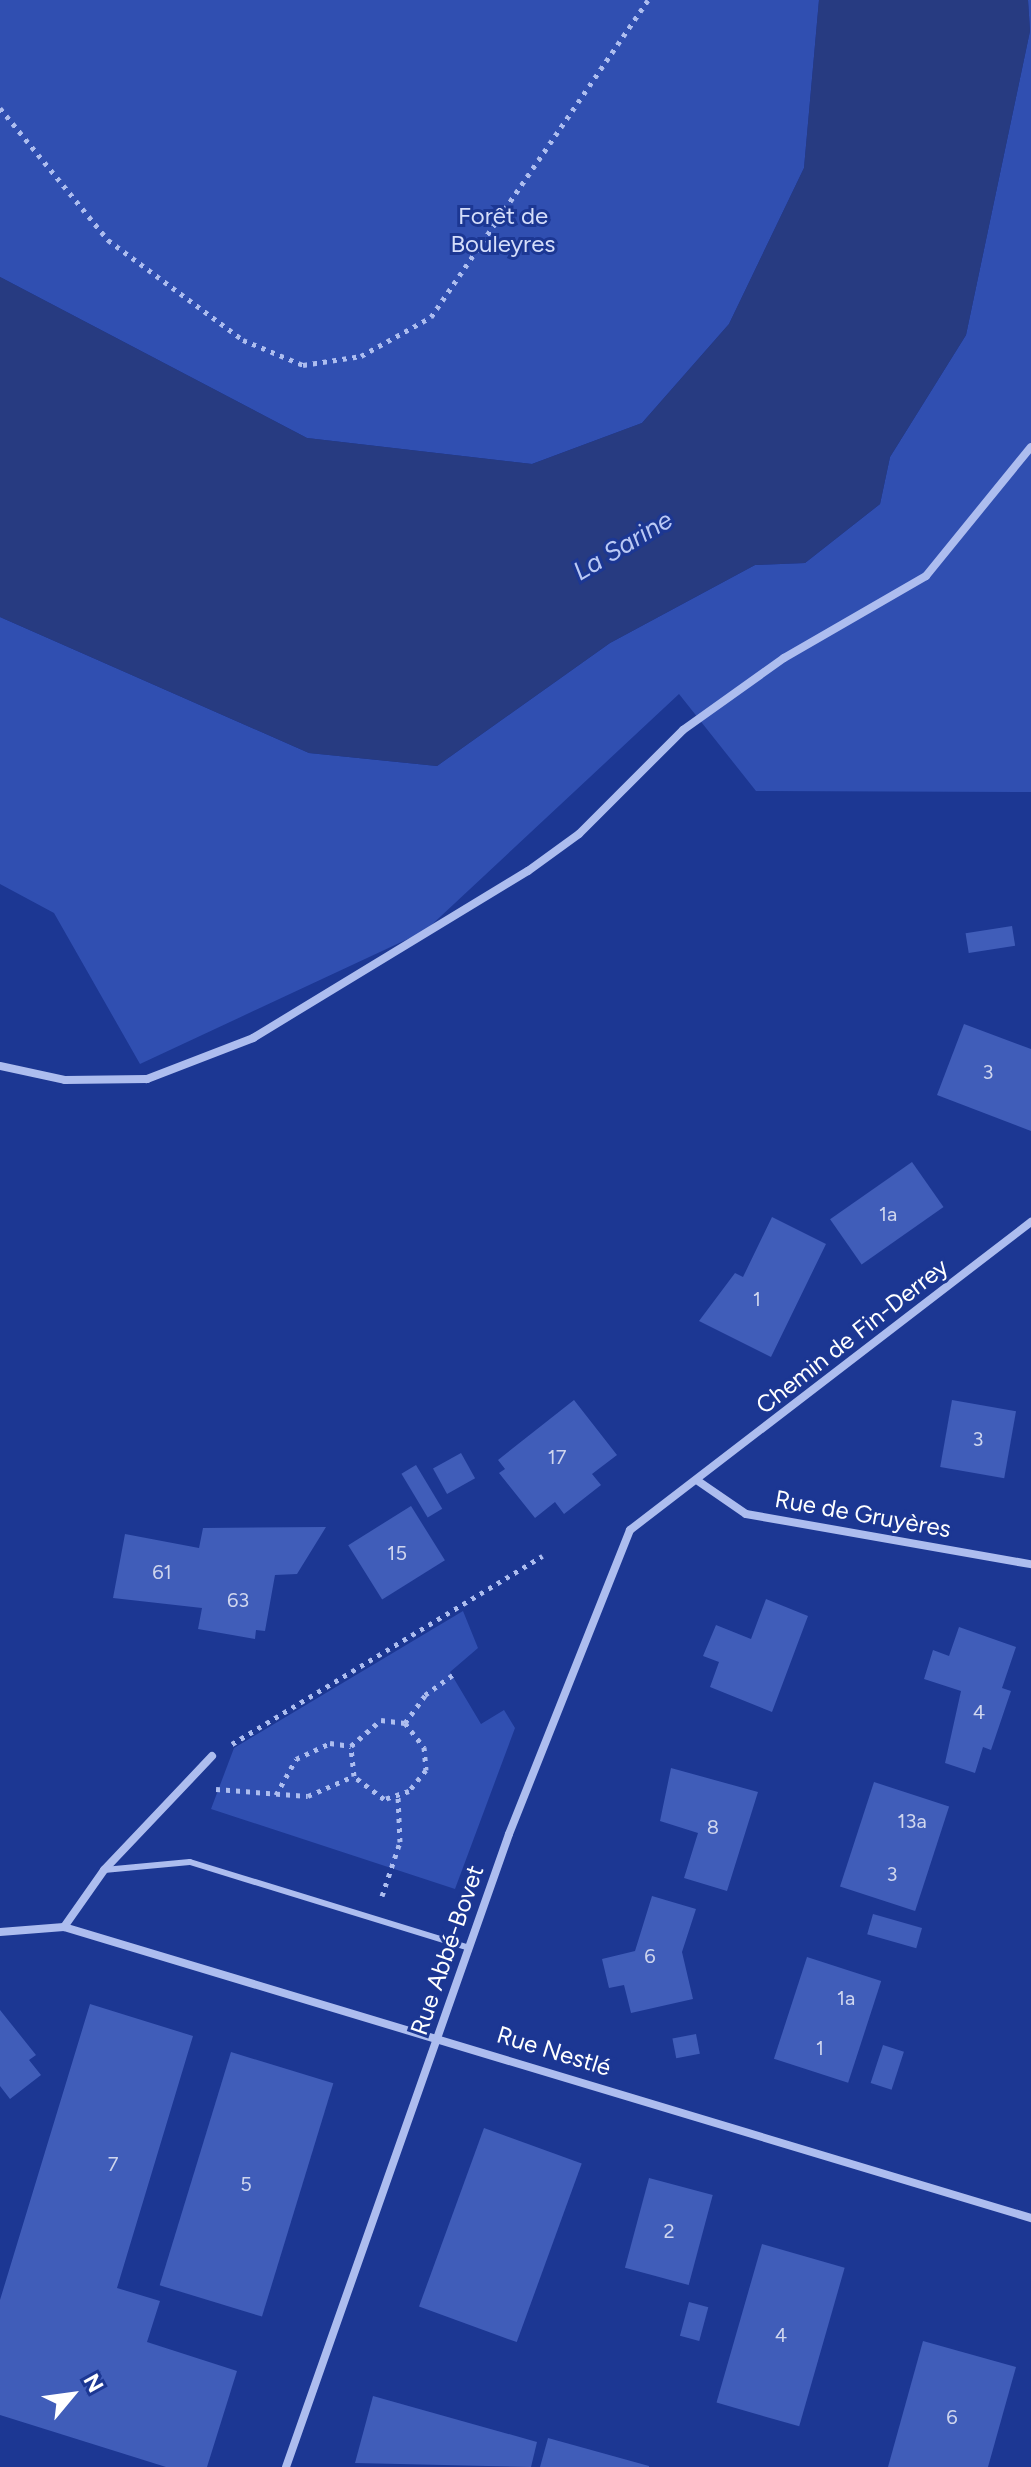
<!DOCTYPE html>
<html>
<head>
<meta charset="utf-8">
<style>
	body { margin:0 }
	#map { position:relative; width:1031px; height:2467px; overflow:hidden; background:#1c3793; font-family:Figtree,sans-serif }
	div>[style] { position:absolute }
	[style*='--x'] { left:calc(var(--x)*1px); top:calc(var(--y)*1px); width:calc(var(--w)*1px); rotate:calc(var(--a)*1deg) }
	.green>* { inset:0; background:#304fb1 }
	.water>* { inset:0; background:#273b81 }
	.building>* { inset:0; background:#405db9; transform-origin:0 0 }
	.path>* { height:5px; margin-top:-2.5px; transform-origin:0; background:repeating-linear-gradient(90deg,#adbdef 0 4px,transparent 0 10px) }
	.lane>* { height:6px; margin:-3px; padding:0 3px; transform-origin:3px; border-radius:3px; background:#adbdef }
	.street>* { height:8px; margin:-4px; padding:0 4px; transform-origin:4px; border-radius:4px; background:#adbdef }
	span { translate:-50% -50%; white-space:nowrap; text-align:center; line-height:1.15; -webkit-text-stroke:6px #1c3793; paint-order:stroke }
	.number-label { font-size:20px; color:#cfd6ee }
	.number-label span { -webkit-text-stroke-width:0 }
	.park-label { font-size:24px; color:#d4ddfa }
	.street-label { font-size:24px; color:#fff }
	.water-label { font-size:26px; color:#bac9f5; font-style:italic }
	.north { position:absolute; left:32px; top:2355px; width:80px; height:80px; -webkit-text-stroke:6px #1c3793; paint-order:stroke; rotate:61deg; font-size:22px; font-weight:700; line-height:32px; text-align:center; color:#fff }
	.north::after { content:''; display:block; margin:auto; width:28px; height:36px; background:#fff; clip-path:polygon(50% 0,100% 100%,50% 72%,0 100%) }
</style>
</head>
<body>
<div id="map">
	<div class="green">
		<div style="clip-path:polygon(0 0,819px 0,804px 168px,729px 324px,642px 423px,532px 464px,307px 438px,0 277px)"></div>
		<div style="clip-path:polygon(1028px 0,1031px 0,1031px 792px,756px 791px,679px 694px,425px 931px,140px 1064px,54px 913px,0 884px,0 617px,309px 753px,437px 766px,610px 643px,755px 565px,805px 563px,880px 504px,890px 457px,966px 335px,1030px 31px)"></div>
		<div style="clip-path:polygon(463px 1611px,478px 1648px,450px 1672px,481px 1724px,504px 1710px,515px 1728px,455px 1889px,211px 1809px,234px 1748px)"></div>
	</div>
	<div class="water">
		<div style="clip-path:polygon(819px 0,1028px 0,1030px 31px,966px 335px,890px 457px,880px 504px,805px 563px,755px 565px,610px 643px,437px 766px,309px 753px,0 617px,0 277px,307px 438px,532px 464px,642px 423px,729px 324px,804px 168px)"></div>
	</div>
	<div class="building">
		<div style="left:1012px;top:926px;width:20px;height:47px;rotate:81deg"></div>
		<div style="clip-path:polygon(964px 1024px,1031px 1049px,1031px 1131px,937px 1095px)"></div>
		<div style="left:912px;top:1162px;width:55px;height:100px;rotate:55deg"></div>
		<div style="clip-path:polygon(772px 1217px,826px 1244px,771px 1357px,699px 1321px,735px 1273px,743px 1277px)"></div>
		<div style="clip-path:polygon(574px 1400px,617px 1455px,592px 1474px,601px 1485px,564px 1514px,555px 1502px,535px 1518px,499px 1473px,505px 1469px,498px 1460px)"></div>
		<div style="left:952px;top:1400px;width:65px;height:68px;rotate:10deg"></div>
		<div style="left:461px;top:1453px;width:29px;height:32px;rotate:61deg"></div>
		<div style="left:416px;top:1465px;width:51px;height:17px;rotate:59deg"></div>
		<div style="left:411px;top:1506px;width:64px;height:74px;rotate:58deg"></div>
		<div style="clip-path:polygon(326px 1527px,297px 1574px,275px 1575px,265px 1631px,256px 1630px,255px 1639px,198px 1629px,202px 1608px,113px 1598px,125px 1534px,199px 1548px,203px 1528px)"></div>
		<div style="clip-path:polygon(766px 1599px,808px 1616px,772px 1712px,710px 1687px,719px 1662px,703px 1656px,716px 1625px,751px 1639px)"></div>
		<div style="clip-path:polygon(959px 1627px,1016px 1647px,1002px 1688px,1011px 1691px,991px 1750px,983px 1747px,975px 1773px,945px 1763px,961px 1691px,924px 1679px,933px 1650px,949px 1656px)"></div>
		<div style="clip-path:polygon(671px 1768px,758px 1792px,727px 1891px,684px 1878px,698px 1833px,660px 1821px)"></div>
		<div style="left:874px;top:1782px;width:79px;height:110px;rotate:18deg"></div>
		<div style="clip-path:polygon(652px 1896px,696px 1909px,682px 1952px,693px 1999px,631px 2013px,624px 1985px,609px 1988px,602px 1959px,635px 1951px)"></div>
		<div style="left:873px;top:1914px;width:51px;height:21px;rotate:16deg"></div>
		<div style="left:807px;top:1957px;width:78px;height:107px;rotate:18deg"></div>
		<div style="clip-path:polygon(90px 2004px,193px 2036px,117px 2288px,160px 2301px,147px 2342px,237px 2371px,207px 2467px,166px 2467px,0 2415px,0 2300px)"></div>
		<div style="clip-path:polygon(0 2010px,36px 2055px,29px 2060px,41px 2075px,10px 2099px,0 2086px)"></div>
		<div style="left:696px;top:2034px;width:20px;height:24px;rotate:79deg"></div>
		<div style="left:883px;top:2045px;width:22px;height:40px;rotate:18deg"></div>
		<div style="left:231px;top:2052px;width:107px;height:244px;rotate:17deg"></div>
		<div style="left:484px;top:2128px;width:104px;height:190px;rotate:20deg"></div>
		<div style="left:649px;top:2178px;width:66px;height:93px;rotate:15deg"></div>
		<div style="left:762px;top:2244px;width:86px;height:165px;rotate:16deg"></div>
		<div style="left:689px;top:2302px;width:20px;height:35px;rotate:15deg"></div>
		<div style="clip-path:polygon(923px 2341px,1016px 2367px,988px 2467px,888px 2467px)"></div>
		<div style="clip-path:polygon(373px 2396px,537px 2442px,531px 2467px,355px 2463px)"></div>
		<div style="clip-path:polygon(548px 2438px,649px 2466px,649px 2467px,540px 2467px)"></div>
	</div>
	<div class="path">
		<div style="--x:0;--y:108;--w:171;--a:50.7"></div>
		<div style="--x:108;--y:240;--w:168;--a:36.5"></div>
		<div style="--x:243;--y:340;--w:65;--a:22.6"></div>
		<div style="--x:303;--y:365;--w:59;--a:-8.8"></div>
		<div style="--x:361;--y:356;--w:80;--a:-29.1"></div>
		<div style="--x:431;--y:317;--w:384;--a:-55.6"></div>
		<div style="--x:405;--y:1723;--w:31;--a:52"></div>
		<div style="--x:424;--y:1747;--w:23;--a:85"></div>
		<div style="--x:426;--y:1770;--w:27;--a:129"></div>
		<div style="--x:409;--y:1791;--w:26;--a:162"></div>
		<div style="--x:384;--y:1799;--w:38;--a:-143"></div>
		<div style="--x:354;--y:1776;--w:30;--a:-96"></div>
		<div style="--x:351;--y:1746;--w:40;--a:-41"></div>
		<div style="--x:381;--y:1720;--w:24;--a:7"></div>
		<div style="--x:405;--y:1723;--w:34;--a:-54"></div>
		<div style="--x:425;--y:1695;--w:34;--a:-36"></div>
		<div style="--x:232;--y:1744;--w:363;--a:-31.2"></div>
		<div style="--x:216;--y:1789;--w:92;--a:4.4"></div>
		<div style="--x:308;--y:1796;--w:50;--a:-23.5"></div>
		<div style="--x:276;--y:1795;--w:41;--a:-60.9"></div>
		<div style="--x:296;--y:1759;--w:38;--a:-25"></div>
		<div style="--x:330;--y:1743;--w:21;--a:8"></div>
		<div style="--x:382;--y:1896;--w:57;--a:-71.6"></div>
		<div style="--x:400;--y:1842;--w:46;--a:-92.5"></div>
	</div>
	<div class="lane">
		<div style="--x:104;--y:1870;--w:86;--a:-5.3"></div>
		<div style="--x:190;--y:1862;--w:292;--a:17.1"></div>
	</div>
	<div class="street">
		<div style="--x:0;--y:1066;--w:66;--a:12.2"></div>
		<div style="--x:65;--y:1080;--w:82;--a:-0.7"></div>
		<div style="--x:147;--y:1079;--w:114;--a:-21.1"></div>
		<div style="--x:253;--y:1038;--w:322;--a:-31.3"></div>
		<div style="--x:528;--y:871;--w:63;--a:-36"></div>
		<div style="--x:579;--y:834;--w:147;--a:-45"></div>
		<div style="--x:683;--y:730;--w:124;--a:-35.5"></div>
		<div style="--x:784;--y:658;--w:164;--a:-30"></div>
		<div style="--x:926;--y:576;--w:166;--a:-50.9"></div>
		<div style="--x:698;--y:1481;--w:58;--a:34.5"></div>
		<div style="--x:746;--y:1514;--w:289;--a:10"></div>
		<div style="--x:64;--y:1927;--w:70;--a:-54.9"></div>
		<div style="--x:104;--y:1870;--w:157;--a:-46.5"></div>
		<div style="--x:0;--y:1932;--w:64;--a:-4.5"></div>
		<div style="--x:64;--y:1927;--w:1010;--a:16.75"></div>
		<div style="--x:286;--y:2467;--w:671;--a:-70.59"></div>
		<div style="--x:509;--y:1834;--w:327;--a:-68.3"></div>
		<div style="--x:630;--y:1530;--w:506;--a:-37.53"></div>
	</div>
	<div class="number-label">
		<span style="left:988px;top:1072px">3</span>
		<span style="left:888px;top:1214px">1a</span>
		<span style="left:757px;top:1299px">1</span>
		<span style="left:978px;top:1439px">3</span>
		<span style="left:557px;top:1457px">17</span>
		<span style="left:397px;top:1553px">15</span>
		<span style="left:162px;top:1572px">61</span>
		<span style="left:238px;top:1600px">63</span>
		<span style="left:979px;top:1712px">4</span>
		<span style="left:912px;top:1821px">13a</span>
		<span style="left:713px;top:1827px">8</span>
		<span style="left:892px;top:1874px">3</span>
		<span style="left:650px;top:1956px">6</span>
		<span style="left:846px;top:1998px">1a</span>
		<span style="left:820px;top:2048px">1</span>
		<span style="left:113px;top:2164px">7</span>
		<span style="left:246px;top:2184px">5</span>
		<span style="left:669px;top:2231px">2</span>
		<span style="left:781px;top:2335px">4</span>
		<span style="left:952px;top:2417px">6</span>
	</div>
	<div class="park-label">
		<span style="left:503px;top:230px">Forêt de<br>Bouleyres</span>
	</div>
	<div class="street-label">
		<span style="left:852px;top:1336px;rotate:-38deg">Chemin de Fin-Derrey</span>
		<span style="left:863px;top:1514px;rotate:10deg">Rue de Gruyères</span>
		<span style="left:447px;top:1950px;rotate:-71deg">Rue Abbé-Bovet</span>
		<span style="left:554px;top:2051px;rotate:17deg">Rue Nestlé</span>
	</div>
	<div class="water-label">
		<span style="left:623px;top:546px;rotate:-31deg">La Sarine</span>
	</div>
	<div class="north">N</div>
</div>
</body>
</html>
